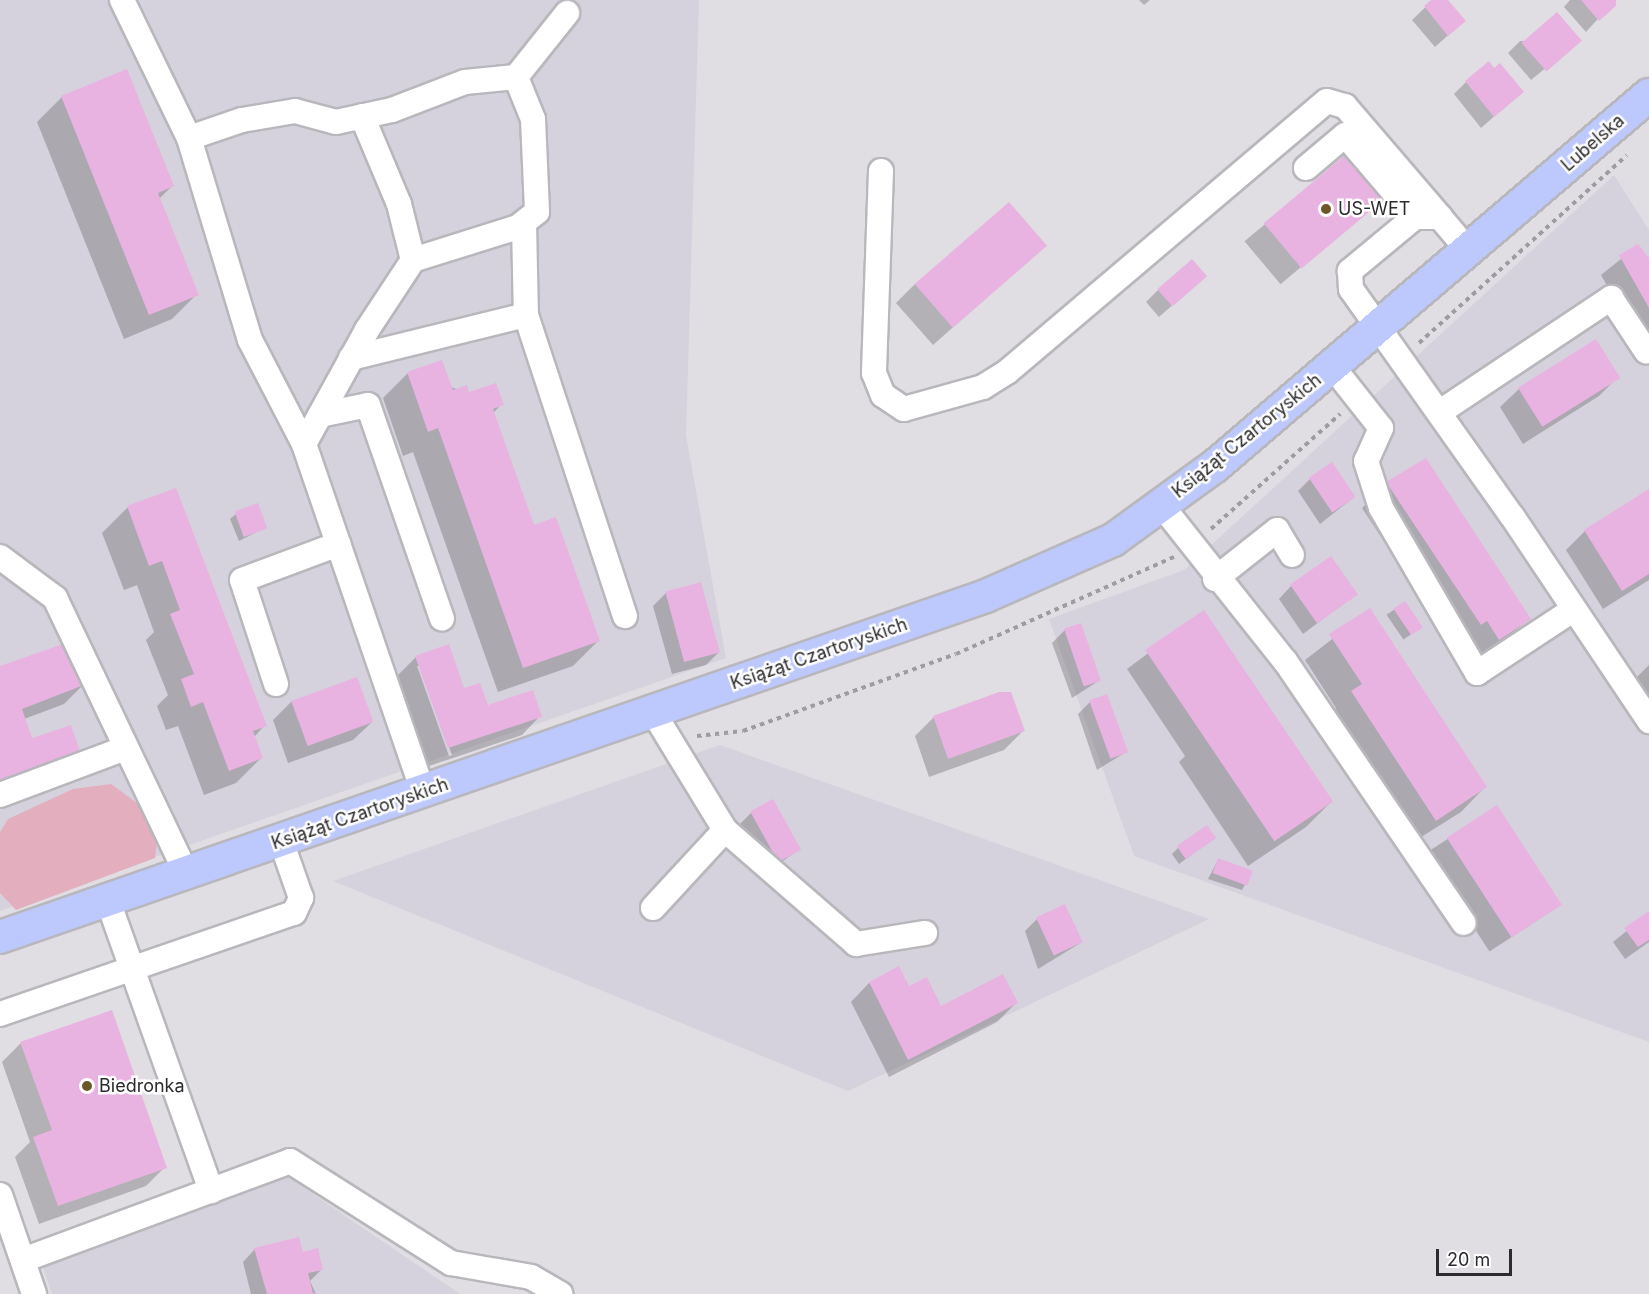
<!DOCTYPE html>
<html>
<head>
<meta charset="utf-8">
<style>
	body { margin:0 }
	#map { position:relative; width:1649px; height:1294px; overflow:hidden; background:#e0dee3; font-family:Inter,sans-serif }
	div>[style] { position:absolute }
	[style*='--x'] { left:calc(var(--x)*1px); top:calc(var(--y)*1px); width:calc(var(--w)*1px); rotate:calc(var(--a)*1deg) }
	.built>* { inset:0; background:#d6d2dd }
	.green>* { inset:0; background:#e3aebe }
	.shadow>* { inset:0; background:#0003; transform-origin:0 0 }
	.building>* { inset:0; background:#e8b2e1; transform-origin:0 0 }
	.path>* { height:4px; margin-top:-2px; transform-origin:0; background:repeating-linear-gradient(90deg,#9e9ca0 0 4.5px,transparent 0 9px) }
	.roads { filter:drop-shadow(2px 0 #b8b7bc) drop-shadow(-2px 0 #b8b7bc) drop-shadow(0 2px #b8b7bc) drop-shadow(0 -2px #b8b7bc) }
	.minor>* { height:24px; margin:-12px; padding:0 12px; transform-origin:12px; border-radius:12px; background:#fff }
	.major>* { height:32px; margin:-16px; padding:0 16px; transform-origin:16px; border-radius:16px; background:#bdc8fd }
	.dots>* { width:16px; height:16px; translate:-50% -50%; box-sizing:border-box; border:3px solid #fff; border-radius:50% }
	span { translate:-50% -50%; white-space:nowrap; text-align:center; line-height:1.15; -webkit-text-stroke:5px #fff; paint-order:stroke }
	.street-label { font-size:18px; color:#2c2b2d }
	.poi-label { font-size:18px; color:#2c2b2d }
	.left { translate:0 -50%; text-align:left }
	.scale { position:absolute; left:1436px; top:1249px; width:76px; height:27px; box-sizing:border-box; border:3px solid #2c2b2d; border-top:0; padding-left:8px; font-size:18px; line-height:21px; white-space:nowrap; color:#2c2b2d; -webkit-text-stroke:4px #fff; paint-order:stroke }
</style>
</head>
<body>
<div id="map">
	<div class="built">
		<div style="clip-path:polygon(0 0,699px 0,686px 435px,726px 658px,0 911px)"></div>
		<div style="clip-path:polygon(1614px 175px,1649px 230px,1649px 1042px,1134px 856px,1049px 619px,1184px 570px)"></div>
		<div style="clip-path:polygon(720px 745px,1209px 919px,848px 1091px,333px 881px)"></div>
		<div style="clip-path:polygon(288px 1177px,460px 1294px,52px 1294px,42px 1265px)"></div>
	</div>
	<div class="green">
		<div style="clip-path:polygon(111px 784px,141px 806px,157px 841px,155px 858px,16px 910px,0 893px,0 832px,8px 819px,73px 789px)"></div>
	</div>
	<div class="shadow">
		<div style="clip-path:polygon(1139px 0,1150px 0,1144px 5px)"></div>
		<div style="clip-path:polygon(1433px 0,1446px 0,1464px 21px,1435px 47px,1412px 20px)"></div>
		<div style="clip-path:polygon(1570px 0,1615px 0,1586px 32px,1564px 7px)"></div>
		<div style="clip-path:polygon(1580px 40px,1531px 80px,1508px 53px,1520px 41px)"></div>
		<div style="clip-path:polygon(1466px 82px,1522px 92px,1481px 128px,1454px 94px)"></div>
		<div style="clip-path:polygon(62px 97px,172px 186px,159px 199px,197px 294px,172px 319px,124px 339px,37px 122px)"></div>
		<div style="left:1351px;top:152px;width:56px;height:139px;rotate:50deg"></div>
		<div style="clip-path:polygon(1045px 246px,933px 345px,896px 303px,915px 284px)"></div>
		<div style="clip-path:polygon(1637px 246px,1649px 262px,1649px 360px,1601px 275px)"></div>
		<div style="clip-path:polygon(1192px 288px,1159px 317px,1146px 302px,1158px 290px)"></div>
		<div style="clip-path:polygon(1595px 341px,1618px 377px,1599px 396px,1523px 444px,1500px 407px,1519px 389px)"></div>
		<div style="clip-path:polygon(408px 373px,502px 404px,493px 413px,533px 527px,598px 641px,573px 666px,498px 692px,413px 452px,403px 456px,383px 398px)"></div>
		<div style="clip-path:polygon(1425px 460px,1529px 619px,1474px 664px,1455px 649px,1362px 508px,1387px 483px)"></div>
		<div style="clip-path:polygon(1310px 479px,1354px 497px,1320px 524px,1298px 491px)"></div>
		<div style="clip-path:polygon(175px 490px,265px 725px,254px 737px,261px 758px,236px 783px,204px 795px,178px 726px,166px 730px,157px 706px,168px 695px,146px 640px,154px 632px,137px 585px,124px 590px,102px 533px,127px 508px)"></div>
		<div style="clip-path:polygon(1649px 491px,1649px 580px,1603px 609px,1566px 550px,1585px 531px)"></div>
		<div style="clip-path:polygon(236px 514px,266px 527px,239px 541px,230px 519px)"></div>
		<div style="clip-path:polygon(1291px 586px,1356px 594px,1303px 634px,1279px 599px)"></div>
		<div style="clip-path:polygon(666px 593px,719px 652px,706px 665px,672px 674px,653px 606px)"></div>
		<div style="left:1404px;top:603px;width:30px;height:21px;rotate:56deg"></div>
		<div style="clip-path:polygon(1370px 610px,1485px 787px,1461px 812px,1410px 844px,1327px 717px,1336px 708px,1305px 660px)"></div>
		<div style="clip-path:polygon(1203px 612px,1331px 802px,1306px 827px,1248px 866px,1179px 762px,1185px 756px,1127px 669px)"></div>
		<div style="clip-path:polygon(1065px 630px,1100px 680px,1072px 698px,1052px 643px)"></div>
		<div style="clip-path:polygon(evenodd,416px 657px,487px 707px,540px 716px,522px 735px,429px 766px,397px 676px,416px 657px,417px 666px,420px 666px,452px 755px,449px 756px,417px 666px)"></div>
		<div style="clip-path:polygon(1649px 665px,1649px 706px,1633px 681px)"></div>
		<div style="clip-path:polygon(0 668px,83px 685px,64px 704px,24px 719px)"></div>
		<div style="clip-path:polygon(292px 701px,372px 722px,353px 740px,288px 763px,273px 720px)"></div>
		<div style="clip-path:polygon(1090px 702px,1126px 752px,1097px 770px,1078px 714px)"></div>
		<div style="clip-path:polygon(934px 717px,1023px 731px,1004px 750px,929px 777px,915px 736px)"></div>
		<div style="left:1497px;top:807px;width:117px;height:85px;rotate:57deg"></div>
		<div style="clip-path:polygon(751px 813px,799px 849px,766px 874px,739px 825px)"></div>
		<div style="clip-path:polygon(1214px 838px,1179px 864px,1172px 854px,1178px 848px)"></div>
		<div style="clip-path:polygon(1218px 860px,1252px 872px,1242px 890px,1208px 879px)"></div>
		<div style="clip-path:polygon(1649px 913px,1649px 942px,1625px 959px,1613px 942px)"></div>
		<div style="clip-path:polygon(1037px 919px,1082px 942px,1038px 969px,1025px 931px)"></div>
		<div style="clip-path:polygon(869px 983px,908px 988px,941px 1008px,1016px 1003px,997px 1022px,889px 1077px,851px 1002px)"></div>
		<div style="clip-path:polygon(21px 1043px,165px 1167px,146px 1186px,39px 1224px,15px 1157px,30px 1142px,2px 1062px)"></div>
		<div style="clip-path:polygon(255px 1249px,302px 1253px,322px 1269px,310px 1281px,316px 1294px,251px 1294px,243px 1262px)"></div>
	</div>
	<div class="building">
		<div style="clip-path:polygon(1431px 0,1448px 0,1466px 21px,1448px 36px,1424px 6px)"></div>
		<div style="clip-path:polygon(1581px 0,1616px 0,1616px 6px,1599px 21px)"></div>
		<div style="left:1557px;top:12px;width:38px;height:47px;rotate:49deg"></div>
		<div style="clip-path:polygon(1489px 61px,1494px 68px,1500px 63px,1524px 92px,1494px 117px,1465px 81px)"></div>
		<div style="clip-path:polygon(127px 69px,174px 186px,158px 193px,199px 295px,149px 315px,61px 96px)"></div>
		<div style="left:1351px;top:150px;width:59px;height:114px;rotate:50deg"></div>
		<div style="left:1009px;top:202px;width:58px;height:125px;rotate:49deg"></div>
		<div style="clip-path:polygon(1638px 244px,1649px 258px,1649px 308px,1619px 255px)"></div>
		<div style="left:1192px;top:259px;width:23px;height:46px;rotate:49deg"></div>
		<div style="left:1596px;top:339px;width:46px;height:92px;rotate:58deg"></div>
		<div style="clip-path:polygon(442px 360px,453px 390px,467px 385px,469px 392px,496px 383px,504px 405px,493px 409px,534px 525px,556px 517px,600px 641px,523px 668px,438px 428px,428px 432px,407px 372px)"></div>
		<div style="clip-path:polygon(1426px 458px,1531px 619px,1499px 640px,1487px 621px,1481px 625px,1386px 482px)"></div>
		<div style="left:1332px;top:462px;width:42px;height:28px;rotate:56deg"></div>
		<div style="clip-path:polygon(176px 488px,267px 726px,253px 731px,263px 758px,229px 771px,203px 702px,191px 707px,181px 679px,194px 674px,170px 614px,180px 610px,162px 561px,149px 566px,127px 506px)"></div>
		<div style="clip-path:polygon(1649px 489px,1649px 574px,1622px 591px,1584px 530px)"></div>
		<div style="left:258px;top:503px;width:27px;height:25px;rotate:70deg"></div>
		<div style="left:1331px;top:556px;width:47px;height:50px;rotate:55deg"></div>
		<div style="left:701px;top:582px;width:73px;height:37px;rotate:75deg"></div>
		<div style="left:1405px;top:601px;width:32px;height:14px;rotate:56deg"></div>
		<div style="clip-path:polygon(1370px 608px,1487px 787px,1436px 821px,1351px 691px,1362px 684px,1329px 634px)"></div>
		<div style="left:1204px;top:610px;width:231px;height:71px;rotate:56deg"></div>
		<div style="left:1081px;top:623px;width:61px;height:18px;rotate:71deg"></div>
		<div style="clip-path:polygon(69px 642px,84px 685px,22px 709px,32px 738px,71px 725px,81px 754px,0 783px,0 666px)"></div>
		<div style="clip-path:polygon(449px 644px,464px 688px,480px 683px,488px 705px,533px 690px,542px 717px,448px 748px,415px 656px)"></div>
		<div style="left:357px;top:677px;width:48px;height:70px;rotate:70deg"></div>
		<div style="clip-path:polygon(999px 692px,1011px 692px,1025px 731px,948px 759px,933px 716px)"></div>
		<div style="left:1107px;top:694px;width:62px;height:19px;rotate:70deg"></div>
		<div style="left:773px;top:799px;width:58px;height:26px;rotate:61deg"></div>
		<div style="left:1497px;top:805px;width:119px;height:60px;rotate:57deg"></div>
		<div style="left:1207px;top:825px;width:16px;height:37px;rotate:55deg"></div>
		<div style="left:1218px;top:858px;width:37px;height:16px;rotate:20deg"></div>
		<div style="left:1065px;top:904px;width:42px;height:32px;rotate:65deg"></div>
		<div style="clip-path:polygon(1649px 911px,1649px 940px,1638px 947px,1624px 928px)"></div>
		<div style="clip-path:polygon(899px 966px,909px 986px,927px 977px,941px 1006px,1003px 974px,1018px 1003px,908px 1060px,869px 982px)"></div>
		<div style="clip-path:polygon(112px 1010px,167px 1168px,58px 1206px,33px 1137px,52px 1130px,20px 1042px)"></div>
		<div style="clip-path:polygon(299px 1237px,303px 1252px,318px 1248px,323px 1270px,308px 1273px,313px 1293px,321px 1294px,267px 1294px,254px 1248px)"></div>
	</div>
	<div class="path">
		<div style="--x:1419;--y:343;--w:280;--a:-42.1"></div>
		<div style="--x:1211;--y:529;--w:173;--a:-41.7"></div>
		<div style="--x:697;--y:736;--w:46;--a:-6.2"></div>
		<div style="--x:743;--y:731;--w:226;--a:-19.9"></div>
		<div style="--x:956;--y:654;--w:239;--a:-24"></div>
	</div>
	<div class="roads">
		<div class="minor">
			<div style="--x:122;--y:0;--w:153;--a:64.1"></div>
			<div style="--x:516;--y:77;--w:82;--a:-51.4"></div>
			<div style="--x:362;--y:116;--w:95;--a:67.2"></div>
			<div style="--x:399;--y:204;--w:58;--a:76"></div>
			<div style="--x:1306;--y:168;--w:51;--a:-40.2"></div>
			<div style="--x:1345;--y:135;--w:108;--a:49.5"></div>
			<div style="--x:881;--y:171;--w:202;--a:92"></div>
			<div style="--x:874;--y:373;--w:24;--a:68"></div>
			<div style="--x:883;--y:395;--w:25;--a:34"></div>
			<div style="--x:904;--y:409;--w:82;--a:-15.6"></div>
			<div style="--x:983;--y:387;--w:28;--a:-32"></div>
			<div style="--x:1007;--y:372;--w:419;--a:-40.3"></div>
			<div style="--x:1327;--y:101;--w:19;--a:16"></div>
			<div style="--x:1345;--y:106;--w:146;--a:49.4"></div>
			<div style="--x:524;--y:223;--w:92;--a:88.8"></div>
			<div style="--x:526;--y:315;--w:317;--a:71.8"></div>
			<div style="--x:1467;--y:249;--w:42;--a:-130.2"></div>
			<div style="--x:1440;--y:217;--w:25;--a:180"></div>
			<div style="--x:1415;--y:217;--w:85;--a:140.3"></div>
			<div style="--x:1350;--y:271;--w:18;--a:87"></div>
			<div style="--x:1351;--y:289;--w:278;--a:54.7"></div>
			<div style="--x:1512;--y:516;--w:247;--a:56.2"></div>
			<div style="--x:351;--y:358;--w:180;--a:-13.8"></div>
			<div style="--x:1332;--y:366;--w:79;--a:51.7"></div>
			<div style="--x:1381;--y:428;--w:36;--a:114"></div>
			<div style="--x:1366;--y:461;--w:49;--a:72.3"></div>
			<div style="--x:1381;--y:508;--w:191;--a:59.8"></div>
			<div style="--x:1477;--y:673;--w:116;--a:-33.4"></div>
			<div style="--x:1440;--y:412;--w:206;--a:-33.7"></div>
			<div style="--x:1611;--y:298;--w:64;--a:56.6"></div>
			<div style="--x:320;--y:415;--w:49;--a:-11.8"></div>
			<div style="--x:368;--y:405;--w:226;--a:70.9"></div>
			<div style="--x:304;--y:444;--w:117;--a:-117.4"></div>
			<div style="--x:250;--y:340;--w:211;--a:-106.8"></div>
			<div style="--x:189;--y:138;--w:56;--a:-18.8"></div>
			<div style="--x:242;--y:120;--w:54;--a:-9.6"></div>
			<div style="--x:295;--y:111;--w:42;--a:15"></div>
			<div style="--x:336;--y:122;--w:57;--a:-12.1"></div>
			<div style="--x:392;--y:110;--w:78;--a:-21"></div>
			<div style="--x:465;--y:82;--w:51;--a:-5.6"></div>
			<div style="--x:516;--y:77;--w:45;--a:68"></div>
			<div style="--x:533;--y:119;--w:93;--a:87.5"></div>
			<div style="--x:537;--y:212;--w:24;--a:142"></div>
			<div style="--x:518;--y:227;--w:110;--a:162.6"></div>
			<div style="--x:413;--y:260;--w:84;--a:123.3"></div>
			<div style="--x:367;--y:330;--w:130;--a:118.9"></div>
			<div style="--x:304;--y:444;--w:368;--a:71.1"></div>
			<div style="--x:1162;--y:506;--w:198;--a:51.6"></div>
			<div style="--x:1285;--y:661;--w:317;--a:55.7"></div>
			<div style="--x:0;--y:557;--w:69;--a:36.7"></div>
			<div style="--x:55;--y:598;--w:307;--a:64.5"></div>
			<div style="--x:1215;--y:579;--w:79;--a:-38.3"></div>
			<div style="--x:1277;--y:530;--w:29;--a:59"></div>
			<div style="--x:276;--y:684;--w:109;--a:-108.1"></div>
			<div style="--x:242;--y:580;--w:103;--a:-20.4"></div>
			<div style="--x:653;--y:712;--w:138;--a:58.6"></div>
			<div style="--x:725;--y:830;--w:174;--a:41"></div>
			<div style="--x:856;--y:944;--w:70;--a:-9.1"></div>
			<div style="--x:0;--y:795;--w:131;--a:-20.5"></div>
			<div style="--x:108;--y:901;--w:308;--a:70.4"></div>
			<div style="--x:653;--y:908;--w:106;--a:-47.3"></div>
			<div style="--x:0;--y:1014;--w:311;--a:-19"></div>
			<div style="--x:294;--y:913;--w:17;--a:-65"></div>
			<div style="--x:301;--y:898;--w:60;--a:-109.3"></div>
			<div style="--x:0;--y:1195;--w:105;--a:71"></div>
			<div style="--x:23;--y:1260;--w:285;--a:-20.3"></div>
			<div style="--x:290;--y:1161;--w:191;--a:32.4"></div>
			<div style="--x:451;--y:1263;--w:81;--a:9.9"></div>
			<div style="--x:531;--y:1277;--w:34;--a:30"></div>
		</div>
		<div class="major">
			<div style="--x:0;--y:937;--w:1043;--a:-19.08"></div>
			<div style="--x:986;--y:596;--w:139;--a:-23.8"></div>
			<div style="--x:1113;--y:540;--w:126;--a:-36"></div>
			<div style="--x:1215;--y:466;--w:571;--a:-40.53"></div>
		</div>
	</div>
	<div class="dots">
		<div style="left:1326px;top:209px;background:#6e5727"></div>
		<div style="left:87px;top:1086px;background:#6e5727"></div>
	</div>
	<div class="street-label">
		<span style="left:1593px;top:143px;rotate:-41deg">Lubelska</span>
		<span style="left:1247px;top:436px;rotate:-39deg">Książąt Czartoryskich</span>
		<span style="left:819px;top:654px;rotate:-19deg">Książąt Czartoryskich</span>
		<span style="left:360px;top:814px;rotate:-19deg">Książąt Czartoryskich</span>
	</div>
	<div class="poi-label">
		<span class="left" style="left:1338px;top:209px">US-WET</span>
		<span class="left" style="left:99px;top:1086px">Biedronka</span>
	</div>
	<div class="scale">20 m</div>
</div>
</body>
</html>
